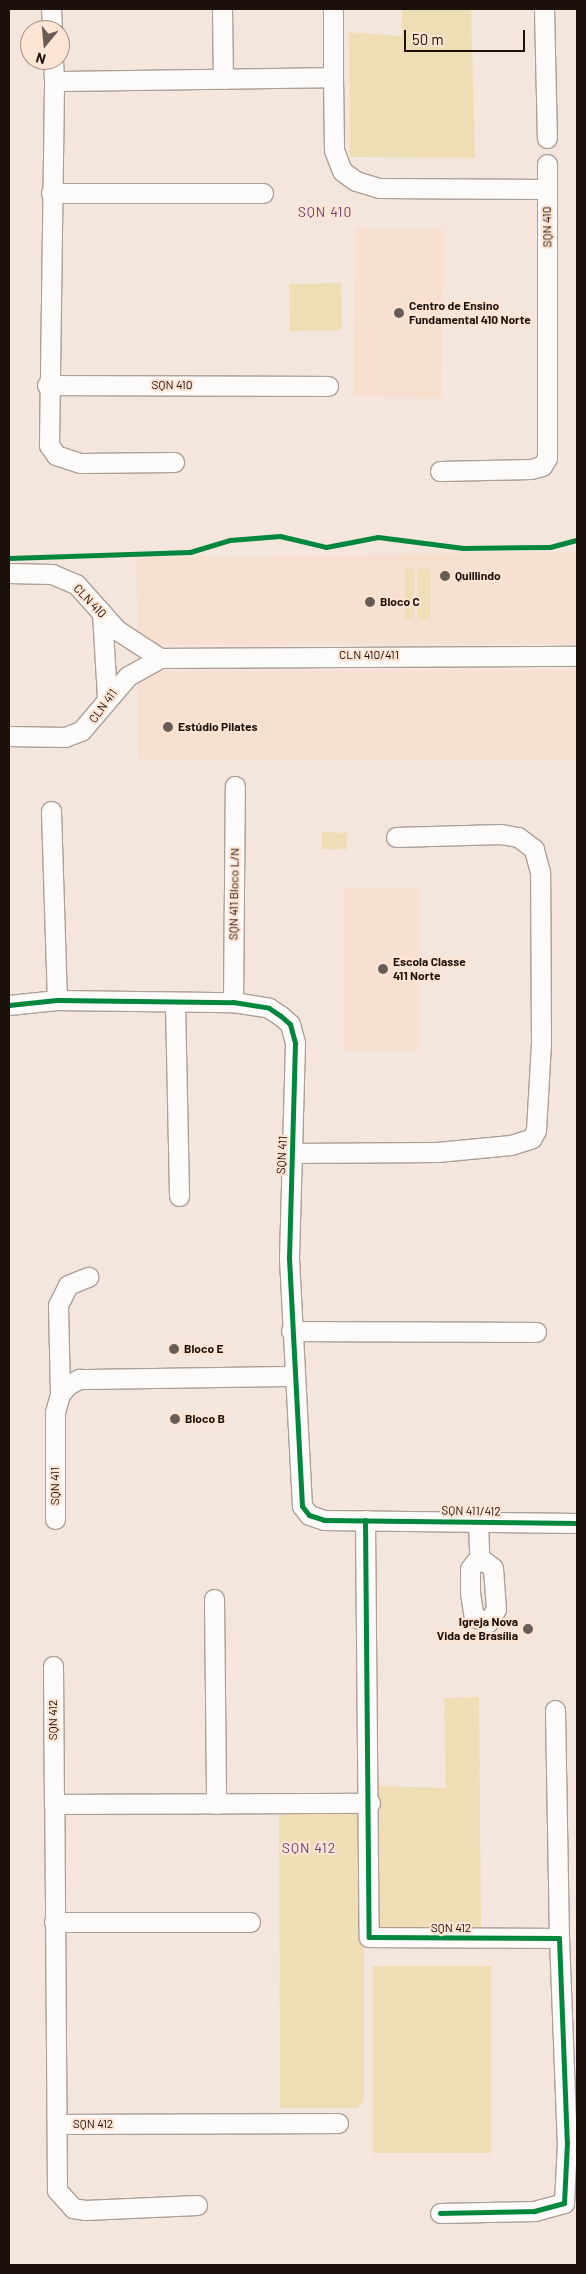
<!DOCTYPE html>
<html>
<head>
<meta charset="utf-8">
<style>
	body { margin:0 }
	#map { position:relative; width:586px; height:2274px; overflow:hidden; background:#f4e6dd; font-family:Barlow,sans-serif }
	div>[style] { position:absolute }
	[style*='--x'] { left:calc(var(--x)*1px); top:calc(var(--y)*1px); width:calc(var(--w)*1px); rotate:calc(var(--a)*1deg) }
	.built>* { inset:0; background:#f8e0d1; transform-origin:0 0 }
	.green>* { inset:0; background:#efdeb5; transform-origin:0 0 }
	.roads { filter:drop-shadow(1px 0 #aba098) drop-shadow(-1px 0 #aba098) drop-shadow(0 1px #aba098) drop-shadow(0 -1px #aba098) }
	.minor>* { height:19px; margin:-9.5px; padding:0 9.5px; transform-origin:9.5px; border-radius:9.5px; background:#fdfbfa }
	.cycleway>* { height:5px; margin:-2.5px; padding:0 2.5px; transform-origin:2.5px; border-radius:2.5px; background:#00873e }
	.dots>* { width:14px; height:14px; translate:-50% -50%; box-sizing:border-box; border:2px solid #fee4d3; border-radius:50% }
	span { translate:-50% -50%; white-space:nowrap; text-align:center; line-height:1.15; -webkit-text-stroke:4.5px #fee4d3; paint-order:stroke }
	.street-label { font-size:12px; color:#1c110a }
	.poi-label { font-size:12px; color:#1c110a; font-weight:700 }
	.left { translate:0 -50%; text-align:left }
	.right { translate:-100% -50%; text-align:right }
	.neighbourhood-label { font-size:14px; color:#693f77; letter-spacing:1px }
	.frame { position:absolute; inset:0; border:10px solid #1c110a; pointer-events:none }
	.north { position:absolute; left:20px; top:20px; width:50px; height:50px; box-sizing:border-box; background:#fee4d3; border:1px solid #a49083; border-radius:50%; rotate:197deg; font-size:14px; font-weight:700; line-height:20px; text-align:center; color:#1c110a }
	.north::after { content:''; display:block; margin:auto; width:18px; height:22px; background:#685c54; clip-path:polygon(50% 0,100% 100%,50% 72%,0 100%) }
	.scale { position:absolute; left:404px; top:30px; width:121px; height:22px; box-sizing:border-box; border:2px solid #1c110a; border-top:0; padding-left:6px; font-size:15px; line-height:18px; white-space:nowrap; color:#1c110a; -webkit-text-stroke:4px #fee4d3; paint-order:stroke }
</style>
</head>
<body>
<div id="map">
	<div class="built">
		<div style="left:356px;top:228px;width:88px;height:169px;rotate:1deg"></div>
		<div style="clip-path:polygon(577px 552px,577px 644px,158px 645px,138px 639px,136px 557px)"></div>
		<div style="clip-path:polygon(577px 670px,577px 760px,138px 759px,138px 678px,159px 671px)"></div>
		<div style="left:344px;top:888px;width:76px;height:162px"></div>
	</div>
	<div class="green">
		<div style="clip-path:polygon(402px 9px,471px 9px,475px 158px,350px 157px,349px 32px,402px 36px)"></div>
		<div style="left:341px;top:283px;width:47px;height:52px;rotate:89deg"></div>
		<div style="left:405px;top:569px;width:9px;height:50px"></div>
		<div style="left:418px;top:569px;width:12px;height:50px"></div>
		<div style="left:322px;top:832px;width:25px;height:17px;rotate:2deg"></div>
		<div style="clip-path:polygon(479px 1697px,481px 1932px,376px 1930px,377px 1786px,446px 1788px,444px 1698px)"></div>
		<div style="clip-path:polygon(279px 1810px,364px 1810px,364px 2101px,357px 2108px,280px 2108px)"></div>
		<div style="left:373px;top:1966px;width:118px;height:187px"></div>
	</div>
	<div class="roads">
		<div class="minor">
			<div style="--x:51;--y:9;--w:21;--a:87"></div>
			<div style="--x:222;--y:9;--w:70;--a:89.2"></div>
			<div style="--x:544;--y:9;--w:129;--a:88.7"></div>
			<div style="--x:53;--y:60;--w:21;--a:87"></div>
			<div style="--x:333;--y:77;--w:73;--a:89.2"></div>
			<div style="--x:334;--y:150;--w:22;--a:69"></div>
			<div style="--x:342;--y:171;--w:17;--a:36"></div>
			<div style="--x:356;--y:181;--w:24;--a:17"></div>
			<div style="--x:379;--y:188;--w:168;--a:0.3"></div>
			<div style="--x:547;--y:189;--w:269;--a:90"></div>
			<div style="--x:547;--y:458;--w:9;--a:122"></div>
			<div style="--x:542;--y:466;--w:11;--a:165"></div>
			<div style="--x:531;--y:469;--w:91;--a:178.7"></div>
			<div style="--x:547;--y:189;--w:25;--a:-90"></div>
			<div style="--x:51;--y:193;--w:212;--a:0"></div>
			<div style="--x:47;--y:385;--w:281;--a:0.2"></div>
			<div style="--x:174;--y:462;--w:94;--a:179.4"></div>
			<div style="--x:80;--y:463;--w:25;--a:-162"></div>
			<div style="--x:56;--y:455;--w:12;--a:-125"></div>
			<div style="--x:49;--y:445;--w:364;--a:-89.2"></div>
			<div style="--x:54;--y:81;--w:279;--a:-0.8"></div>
			<div style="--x:333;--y:77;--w:68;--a:-90"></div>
			<div style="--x:9;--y:573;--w:43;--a:1.3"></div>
			<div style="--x:52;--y:574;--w:26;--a:23"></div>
			<div style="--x:76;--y:584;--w:62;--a:48.3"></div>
			<div style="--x:117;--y:630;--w:51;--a:33.1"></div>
			<div style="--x:102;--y:613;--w:85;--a:86.6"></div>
			<div style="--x:9;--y:736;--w:56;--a:1"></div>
			<div style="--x:65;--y:737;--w:17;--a:-21"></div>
			<div style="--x:81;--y:731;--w:72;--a:-49.5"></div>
			<div style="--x:128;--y:676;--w:37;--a:-29"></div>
			<div style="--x:160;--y:658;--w:417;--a:-0.3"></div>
			<div style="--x:51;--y:811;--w:189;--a:88.2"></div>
			<div style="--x:233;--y:1002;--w:216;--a:-89.5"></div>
			<div style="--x:175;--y:1003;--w:193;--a:88.8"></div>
			<div style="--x:9;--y:1005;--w:48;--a:-5.9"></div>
			<div style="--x:57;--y:1000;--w:176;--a:0.7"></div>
			<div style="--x:233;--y:1002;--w:36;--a:9"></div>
			<div style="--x:269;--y:1008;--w:14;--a:34"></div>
			<div style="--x:281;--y:1016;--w:12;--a:42"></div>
			<div style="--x:290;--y:1024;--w:20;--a:75"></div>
			<div style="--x:295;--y:1043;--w:215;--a:91.6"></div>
			<div style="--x:289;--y:1258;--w:248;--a:87"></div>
			<div style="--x:302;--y:1506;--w:11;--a:52"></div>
			<div style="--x:309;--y:1515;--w:16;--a:18"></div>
			<div style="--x:324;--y:1520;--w:253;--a:0.7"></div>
			<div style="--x:292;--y:1153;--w:145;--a:-0.4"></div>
			<div style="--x:437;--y:1152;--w:74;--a:-5.4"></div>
			<div style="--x:511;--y:1145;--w:22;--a:-18"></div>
			<div style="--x:532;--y:1138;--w:9;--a:-63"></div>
			<div style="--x:536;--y:1130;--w:88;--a:-86.7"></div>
			<div style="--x:541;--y:1042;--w:170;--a:-90.3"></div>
			<div style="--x:540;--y:872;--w:24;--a:-105"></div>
			<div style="--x:534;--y:849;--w:20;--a:-143"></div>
			<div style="--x:518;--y:837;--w:17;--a:-170"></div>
			<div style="--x:501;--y:834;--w:105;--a:178.4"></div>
			<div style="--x:291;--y:1331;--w:245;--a:0.2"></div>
			<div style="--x:60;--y:1394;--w:89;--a:-91.3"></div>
			<div style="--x:58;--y:1305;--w:22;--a:-63"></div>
			<div style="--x:68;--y:1285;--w:22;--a:-22"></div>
			<div style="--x:55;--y:1519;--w:107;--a:-90"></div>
			<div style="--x:55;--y:1412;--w:19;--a:-74"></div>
			<div style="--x:60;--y:1394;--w:12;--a:-48"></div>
			<div style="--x:68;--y:1385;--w:13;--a:-29"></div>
			<div style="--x:79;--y:1379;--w:215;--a:-0.8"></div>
			<div style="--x:365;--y:1520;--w:417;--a:89.5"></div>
			<div style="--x:369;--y:1937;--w:190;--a:0.3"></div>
			<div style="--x:559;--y:1938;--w:204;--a:87.8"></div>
			<div style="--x:567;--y:2142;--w:61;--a:92.8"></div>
			<div style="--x:564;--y:2203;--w:30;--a:165"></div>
			<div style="--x:535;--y:2211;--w:95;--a:178.8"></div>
			<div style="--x:478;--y:1521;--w:36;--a:88"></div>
			<div style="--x:479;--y:1557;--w:15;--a:127"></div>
			<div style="--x:470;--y:1569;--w:24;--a:90"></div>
			<div style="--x:470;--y:1593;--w:24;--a:81"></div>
			<div style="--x:474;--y:1617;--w:15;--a:20"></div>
			<div style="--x:488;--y:1622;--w:15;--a:-58"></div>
			<div style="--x:496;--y:1609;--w:41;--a:-94.2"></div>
			<div style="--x:493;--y:1568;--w:18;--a:-142"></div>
			<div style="--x:214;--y:1599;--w:205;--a:89.4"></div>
			<div style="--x:53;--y:1666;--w:138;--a:89.6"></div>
			<div style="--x:555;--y:1710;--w:228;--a:89"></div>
			<div style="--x:54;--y:1922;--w:196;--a:0"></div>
			<div style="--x:57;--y:2124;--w:281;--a:-0.2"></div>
			<div style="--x:197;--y:2205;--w:112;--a:177.4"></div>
			<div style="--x:85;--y:2210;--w:12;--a:-171"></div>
			<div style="--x:73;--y:2208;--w:24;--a:-132"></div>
			<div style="--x:57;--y:2190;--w:386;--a:-90.4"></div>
			<div style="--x:54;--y:1804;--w:316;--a:-0.2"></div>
		</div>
	</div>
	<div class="cycleway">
		<div style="--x:9;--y:558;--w:181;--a:-1.9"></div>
		<div style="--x:190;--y:552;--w:42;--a:-16.7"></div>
		<div style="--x:230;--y:540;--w:50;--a:-4.6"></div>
		<div style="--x:280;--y:536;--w:47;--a:13.4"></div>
		<div style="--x:326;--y:547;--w:53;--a:-10.9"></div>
		<div style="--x:378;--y:537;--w:86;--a:7.4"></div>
		<div style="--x:463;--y:548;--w:87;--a:-0.7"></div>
		<div style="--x:550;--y:547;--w:28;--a:-15"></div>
		<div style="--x:9;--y:1005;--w:48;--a:-5.9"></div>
		<div style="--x:57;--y:1000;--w:176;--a:0.7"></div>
		<div style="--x:233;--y:1002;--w:36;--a:9"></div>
		<div style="--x:269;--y:1008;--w:14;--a:34"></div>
		<div style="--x:281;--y:1016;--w:12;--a:42"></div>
		<div style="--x:290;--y:1024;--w:20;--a:75"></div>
		<div style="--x:295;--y:1043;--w:215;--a:91.6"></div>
		<div style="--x:289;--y:1258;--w:248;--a:87"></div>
		<div style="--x:302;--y:1506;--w:11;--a:52"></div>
		<div style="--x:309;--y:1515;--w:16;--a:18"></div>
		<div style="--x:324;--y:1520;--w:253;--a:0.7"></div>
		<div style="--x:365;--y:1520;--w:417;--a:89.5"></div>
		<div style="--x:369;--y:1937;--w:190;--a:0.3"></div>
		<div style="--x:559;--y:1938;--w:204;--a:87.8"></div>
		<div style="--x:567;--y:2142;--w:61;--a:92.8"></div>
		<div style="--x:564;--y:2203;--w:30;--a:165"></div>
		<div style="--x:535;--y:2211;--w:95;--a:178.8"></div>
	</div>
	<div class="dots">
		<div style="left:399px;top:313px;background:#685c54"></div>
		<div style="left:445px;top:576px;background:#685c54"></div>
		<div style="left:370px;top:602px;background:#685c54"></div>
		<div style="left:168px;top:727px;background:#685c54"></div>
		<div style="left:383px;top:969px;background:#685c54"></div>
		<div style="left:174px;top:1349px;background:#685c54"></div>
		<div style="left:175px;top:1419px;background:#685c54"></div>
		<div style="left:528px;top:1629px;background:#685c54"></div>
	</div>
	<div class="street-label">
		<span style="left:547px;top:227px;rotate:-91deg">SQN 410</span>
		<span style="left:172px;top:385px">SQN 410</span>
		<span style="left:90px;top:601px;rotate:46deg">CLN 410</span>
		<span style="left:369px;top:655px">CLN 410/411</span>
		<span style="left:103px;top:706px;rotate:-54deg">CLN 411</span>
		<span style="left:234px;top:894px;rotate:-89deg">SQN 411 Bloco L/N</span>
		<span style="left:282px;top:1155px;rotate:-87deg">SQN 411</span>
		<span style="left:55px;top:1486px;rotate:-90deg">SQN 411</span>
		<span style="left:471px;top:1511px;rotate:1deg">SQN 411/412</span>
		<span style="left:53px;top:1720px;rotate:-90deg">SQN 412</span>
		<span style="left:451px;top:1928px">SQN 412</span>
		<span style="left:93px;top:2124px">SQN 412</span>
	</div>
	<div class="poi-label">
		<span class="left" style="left:409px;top:313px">Centro de Ensino<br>Fundamental 410 Norte</span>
		<span class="left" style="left:455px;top:576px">Quillindo</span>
		<span class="left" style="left:380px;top:602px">Bloco C</span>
		<span class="left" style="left:178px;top:727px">Estúdio Pilates</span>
		<span class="left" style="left:393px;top:969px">Escola Classe<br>411 Norte</span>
		<span class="left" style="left:184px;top:1349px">Bloco E</span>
		<span class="left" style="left:185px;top:1419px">Bloco B</span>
		<span class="right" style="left:518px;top:1629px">Igreja Nova<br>Vida de Brasília</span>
	</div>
	<div class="neighbourhood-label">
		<span style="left:325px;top:212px">SQN 410</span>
		<span style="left:309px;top:1848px">SQN 412</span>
	</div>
	<div class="frame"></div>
	<div class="north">N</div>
	<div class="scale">50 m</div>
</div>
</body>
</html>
